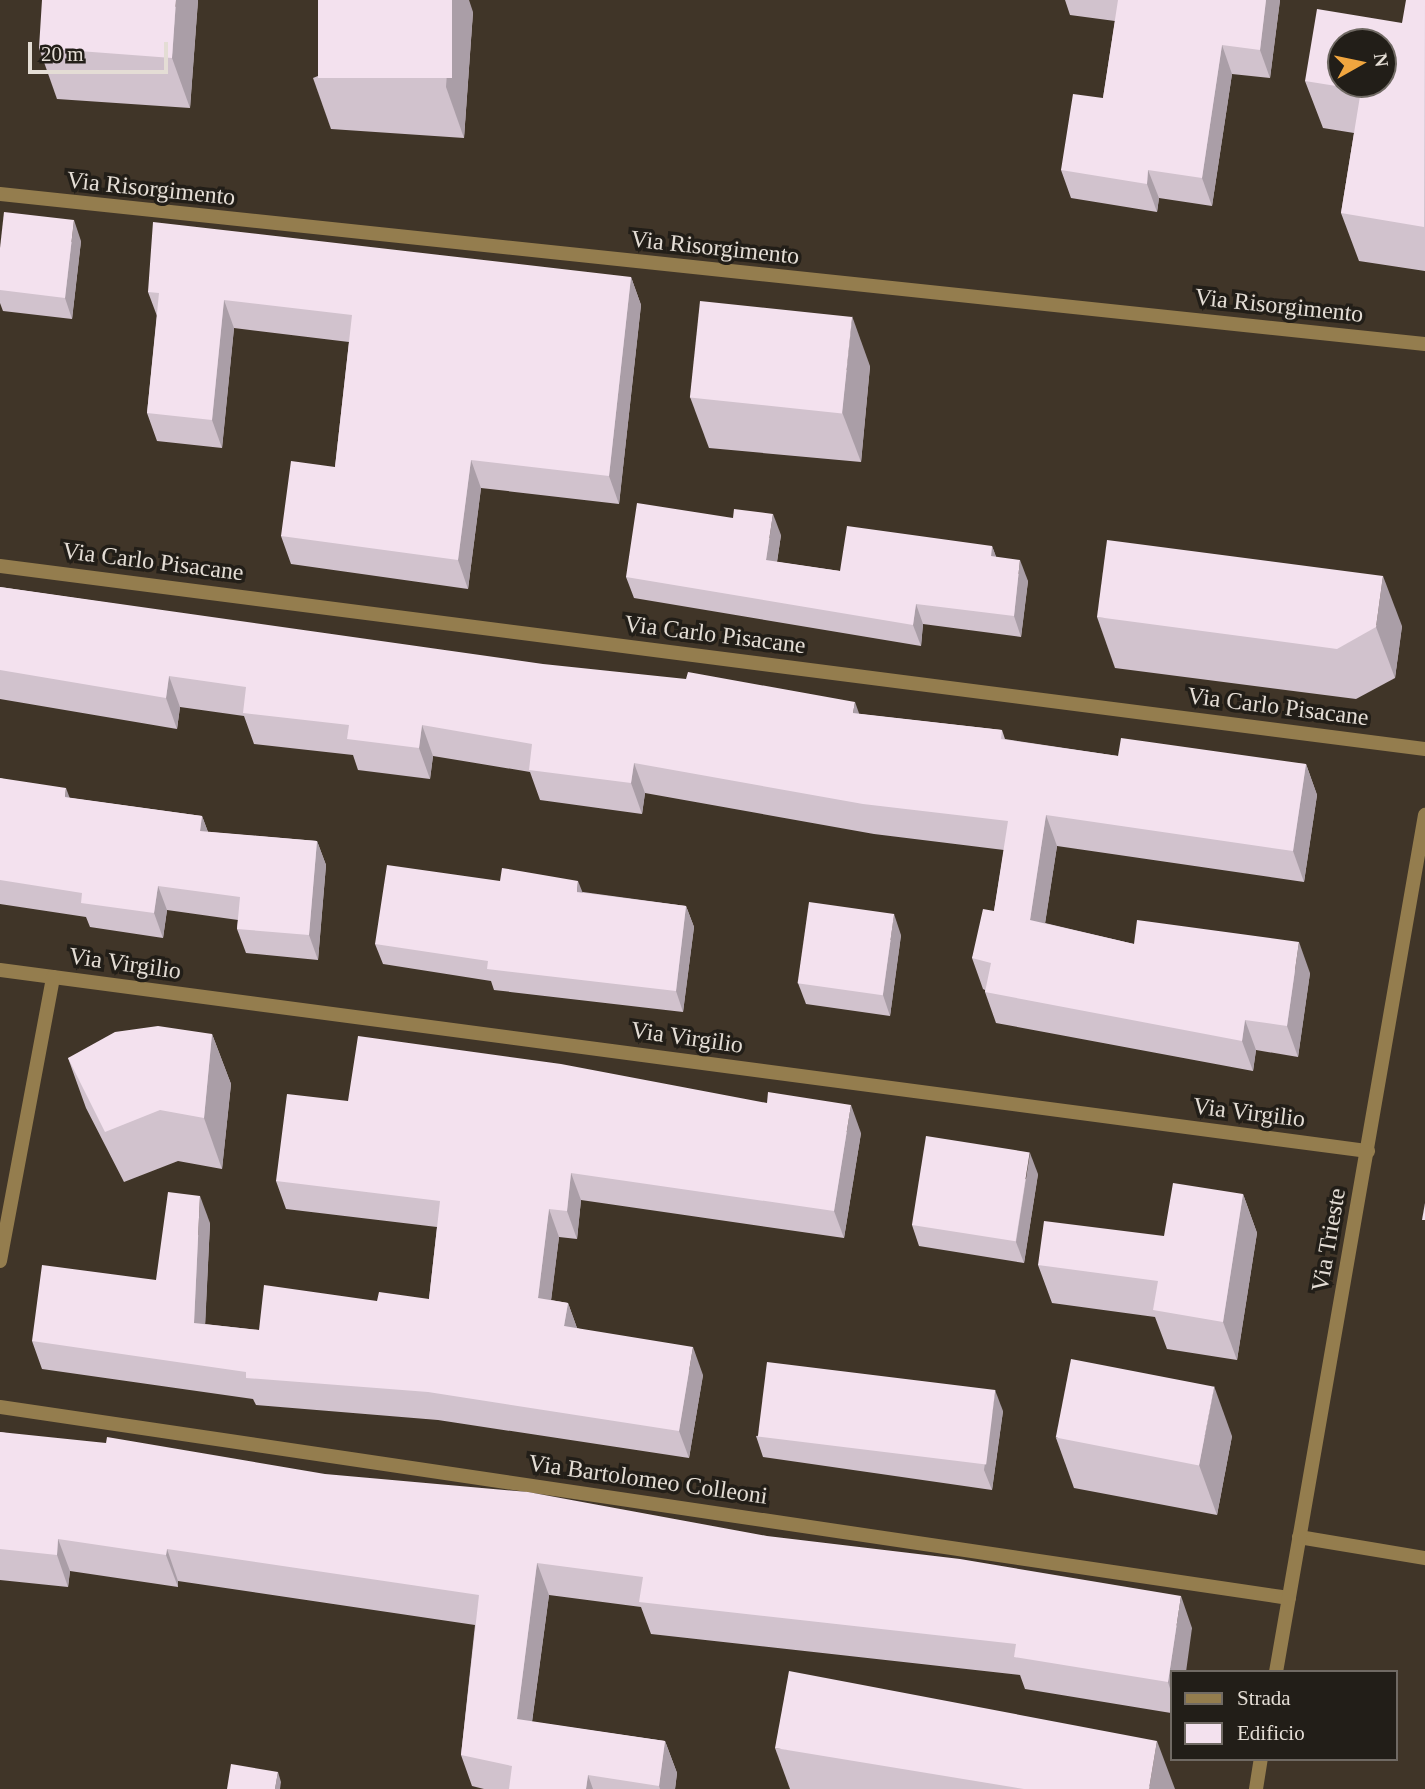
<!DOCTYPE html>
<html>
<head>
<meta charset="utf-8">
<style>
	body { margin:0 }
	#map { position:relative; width:1425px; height:1789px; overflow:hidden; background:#403528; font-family:Georgia,serif }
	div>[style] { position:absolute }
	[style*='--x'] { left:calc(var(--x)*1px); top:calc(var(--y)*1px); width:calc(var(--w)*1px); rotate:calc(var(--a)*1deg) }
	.street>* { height:14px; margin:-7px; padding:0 7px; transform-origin:7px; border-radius:7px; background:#947d4e }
	.wall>* { inset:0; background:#d1c2cd }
	.shaded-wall>* { inset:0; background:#aa9ea7 }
	.building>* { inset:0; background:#f3e1ee; transform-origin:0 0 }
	span { translate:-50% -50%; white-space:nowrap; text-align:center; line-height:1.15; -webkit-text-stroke:7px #221e18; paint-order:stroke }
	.street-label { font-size:24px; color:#e4ddd5 }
	.legend { position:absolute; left:1170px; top:1670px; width:228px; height:91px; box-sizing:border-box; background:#221e18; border:2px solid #706a64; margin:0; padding:9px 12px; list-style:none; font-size:21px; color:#e4ddd5 }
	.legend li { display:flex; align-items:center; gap:14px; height:35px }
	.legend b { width:35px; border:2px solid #706a64 }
	.north { position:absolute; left:1327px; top:28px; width:70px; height:70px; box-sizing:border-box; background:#221e18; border:2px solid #706a64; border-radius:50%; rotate:81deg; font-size:19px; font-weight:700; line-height:28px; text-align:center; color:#e4ddd5 }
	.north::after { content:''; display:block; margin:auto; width:24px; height:32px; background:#f1a63f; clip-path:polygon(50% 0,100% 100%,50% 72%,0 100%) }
	.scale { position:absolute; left:28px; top:42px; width:140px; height:32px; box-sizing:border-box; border:4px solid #e4ddd5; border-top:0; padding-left:9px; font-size:21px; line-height:24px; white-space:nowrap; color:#e4ddd5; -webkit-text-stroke:5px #221e18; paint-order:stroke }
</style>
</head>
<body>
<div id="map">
	<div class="street">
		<div style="--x:0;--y:194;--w:1433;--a:6.01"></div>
		<div style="--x:0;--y:566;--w:1437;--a:7.32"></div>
		<div style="--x:0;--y:970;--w:1380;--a:7.54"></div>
		<div style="--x:0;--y:1261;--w:289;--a:-79.4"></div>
		<div style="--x:0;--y:1407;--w:1303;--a:8.43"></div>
		<div style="--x:1299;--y:1537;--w:128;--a:9.5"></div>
		<div style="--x:1276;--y:1672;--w:870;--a:-80.14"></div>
		<div style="--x:1256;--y:1789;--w:30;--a:-81"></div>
	</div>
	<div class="wall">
		<div style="clip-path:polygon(198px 0,190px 108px,57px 99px,39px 48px)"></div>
		<div style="clip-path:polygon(1065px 0,1280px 0,1270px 78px,1232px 74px,1212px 206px,1159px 198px,1157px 212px,1071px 198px,1061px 170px,1103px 98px,1115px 21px,1070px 15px)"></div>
		<div style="clip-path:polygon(1425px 0,1425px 271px,1359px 261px,1341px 213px,1354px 133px,1323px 128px,1305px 81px,1402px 23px)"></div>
		<div style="clip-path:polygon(473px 12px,464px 138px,331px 129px,313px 78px)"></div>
		<div style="clip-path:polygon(81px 241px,72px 319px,3px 311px,0 303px,0 248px)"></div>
		<div style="clip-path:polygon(631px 277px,641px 305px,619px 504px,481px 488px,468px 589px,291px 564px,281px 536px,335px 467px,349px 342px,234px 328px,222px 448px,157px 441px,147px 413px,157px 316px,148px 292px)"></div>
		<div style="clip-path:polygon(870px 366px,861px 462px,709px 448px,690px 397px)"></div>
		<div style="clip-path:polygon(781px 535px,777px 562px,840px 571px,992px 546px,996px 557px,1028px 581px,1021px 637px,923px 624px,921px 646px,634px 598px,626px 577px)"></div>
		<div style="clip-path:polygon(0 587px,859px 714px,1002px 730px,1005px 739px,1118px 756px,1306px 764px,1317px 795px,1304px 882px,1057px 846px,1045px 923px,1134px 944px,1310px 973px,1298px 1057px,1256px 1050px,1253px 1071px,996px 1023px,985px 992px,985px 990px,983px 989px,972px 958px,994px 911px,1004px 850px,874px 834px,645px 793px,642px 814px,540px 800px,530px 772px,433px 756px,430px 779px,358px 770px,353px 755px,254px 744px,244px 716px,180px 707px,177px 729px,0 699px)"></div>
		<div style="clip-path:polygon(1097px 617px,1402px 626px,1395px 678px,1356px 699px,1115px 668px)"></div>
		<div style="clip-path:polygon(0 778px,70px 798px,202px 816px,208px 832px,317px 841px,326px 865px,318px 960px,246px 953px,237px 929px,238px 920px,167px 910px,163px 938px,90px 927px,86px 917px,0 904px)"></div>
		<div style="clip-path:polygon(583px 892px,686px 906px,694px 927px,683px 1012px,494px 990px,491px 981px,383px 964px,375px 944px)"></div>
		<div style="clip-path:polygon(901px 935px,890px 1016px,806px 1004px,798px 983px)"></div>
		<div style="clip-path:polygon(212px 1034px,231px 1084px,222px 1169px,178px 1161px,124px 1182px,86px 1108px,68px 1058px)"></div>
		<div style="clip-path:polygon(348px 1101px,861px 1133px,844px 1238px,581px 1200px,577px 1239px,559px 1237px,551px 1300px,568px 1303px,577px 1328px,703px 1375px,689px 1458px,438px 1420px,256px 1405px,253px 1399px,42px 1369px,32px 1341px,156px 1280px,210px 1223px,205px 1324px,259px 1330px,377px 1301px,429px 1299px,437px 1227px,286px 1209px,276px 1181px)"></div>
		<div style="clip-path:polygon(1038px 1174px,1024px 1263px,919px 1246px,912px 1225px)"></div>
		<div style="clip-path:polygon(1243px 1194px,1257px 1233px,1237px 1360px,1167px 1349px,1155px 1317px,1052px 1303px,1038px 1265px,1164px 1236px)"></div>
		<div style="clip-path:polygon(1003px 1411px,992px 1490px,763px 1457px,756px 1436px)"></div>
		<div style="clip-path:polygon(0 1432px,1192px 1628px,1171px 1672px,1171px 1713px,1025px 1689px,1020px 1675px,651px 1634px,641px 1607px,549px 1595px,532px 1722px,665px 1741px,677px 1773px,675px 1789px,484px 1789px,472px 1786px,461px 1755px,475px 1625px,178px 1581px,178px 1587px,70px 1571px,68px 1587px,0 1580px)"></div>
		<div style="clip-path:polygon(1232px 1436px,1217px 1515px,1074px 1488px,1056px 1438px)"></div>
		<div style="clip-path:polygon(775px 1748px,1175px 1789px,790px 1789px)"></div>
	</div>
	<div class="shaded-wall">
		<div style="clip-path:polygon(176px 0,198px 0,190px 108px,172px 58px)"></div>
		<div style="clip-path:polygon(452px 0,469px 0,473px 12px,464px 138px,446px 87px)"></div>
		<div style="clip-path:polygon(1266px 0,1280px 0,1270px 78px,1260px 50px)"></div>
		<div style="clip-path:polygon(1222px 45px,1232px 74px,1212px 206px,1202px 178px)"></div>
		<div style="clip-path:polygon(1148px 170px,1159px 198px,1157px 212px,1147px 184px)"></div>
		<div style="clip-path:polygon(74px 220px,81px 241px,72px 319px,65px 298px)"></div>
		<div style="clip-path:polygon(631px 277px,641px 305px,619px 504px,609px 476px)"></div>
		<div style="clip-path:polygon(224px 300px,234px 328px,222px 448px,212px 420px)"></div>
		<div style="clip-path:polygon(852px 316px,870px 366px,861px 462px,842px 412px)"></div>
		<div style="clip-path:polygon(471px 460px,481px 488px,468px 589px,458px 560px)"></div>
		<div style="clip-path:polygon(773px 514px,781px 535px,774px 581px,766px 560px)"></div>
		<div style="clip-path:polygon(992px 546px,1000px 567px,991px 556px)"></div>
		<div style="clip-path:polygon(1020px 560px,1028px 581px,1021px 637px,1014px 616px)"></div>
		<div style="clip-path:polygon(1383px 576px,1402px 626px,1395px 678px,1376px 627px)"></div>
		<div style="clip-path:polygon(916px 604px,923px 624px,921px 646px,913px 625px)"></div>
		<div style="clip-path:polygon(169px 676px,180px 707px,177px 729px,166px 698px)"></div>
		<div style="clip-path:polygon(855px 702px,866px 733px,853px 713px)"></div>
		<div style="clip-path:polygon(422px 725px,433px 756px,430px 779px,419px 748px)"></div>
		<div style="clip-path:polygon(634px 763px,645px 793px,642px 814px,631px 783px)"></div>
		<div style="clip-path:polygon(1306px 764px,1317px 795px,1304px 882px,1293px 851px)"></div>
		<div style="clip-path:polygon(66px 788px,75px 812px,65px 797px)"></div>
		<div style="clip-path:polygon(1046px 815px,1057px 846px,1041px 950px,1030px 920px)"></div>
		<div style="clip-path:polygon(202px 816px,211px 840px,200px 831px)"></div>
		<div style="clip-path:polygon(317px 841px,326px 865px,318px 960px,309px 935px)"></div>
		<div style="clip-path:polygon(578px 881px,586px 901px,577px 892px)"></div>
		<div style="clip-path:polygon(158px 886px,167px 910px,163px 938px,154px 913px)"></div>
		<div style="clip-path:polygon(686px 906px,694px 927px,683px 1012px,676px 991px)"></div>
		<div style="clip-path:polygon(894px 914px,901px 935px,890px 1016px,883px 995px)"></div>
		<div style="clip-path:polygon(1299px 942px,1310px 973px,1298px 1057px,1287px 1026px)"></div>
		<div style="clip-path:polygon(1245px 1020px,1256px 1050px,1253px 1071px,1242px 1041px)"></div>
		<div style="clip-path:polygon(212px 1034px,231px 1084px,222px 1169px,204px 1118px)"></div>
		<div style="clip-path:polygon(851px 1105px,861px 1133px,844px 1238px,834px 1211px)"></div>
		<div style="clip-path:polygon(1030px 1153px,1038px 1174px,1024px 1263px,1016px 1242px)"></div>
		<div style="clip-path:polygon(571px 1173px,581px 1200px,577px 1239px,567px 1211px)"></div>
		<div style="clip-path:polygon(1243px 1194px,1257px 1233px,1237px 1360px,1223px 1322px)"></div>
		<div style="clip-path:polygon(200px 1196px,210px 1223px,204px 1350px,194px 1323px)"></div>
		<div style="clip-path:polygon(549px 1209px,559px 1237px,548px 1325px,538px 1298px)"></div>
		<div style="clip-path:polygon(568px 1303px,578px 1331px,564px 1326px)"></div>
		<div style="clip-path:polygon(693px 1347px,703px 1375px,689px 1458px,679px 1431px)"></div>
		<div style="clip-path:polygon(1214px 1386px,1232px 1436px,1217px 1515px,1199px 1465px)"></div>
		<div style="clip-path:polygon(995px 1390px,1003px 1411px,992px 1490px,984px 1470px)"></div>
		<div style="clip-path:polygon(58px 1539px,70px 1571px,68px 1587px,57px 1555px)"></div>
		<div style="clip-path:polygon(167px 1549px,178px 1581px,178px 1587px,166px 1555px)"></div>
		<div style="clip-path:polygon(537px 1563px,549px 1595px,528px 1751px,517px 1719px)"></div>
		<div style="clip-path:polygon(1181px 1596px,1192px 1628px,1186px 1672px,1171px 1672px,1171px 1692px,1168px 1682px)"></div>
		<div style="clip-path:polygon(665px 1741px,677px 1773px,675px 1789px,660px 1789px,659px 1786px)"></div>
		<div style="clip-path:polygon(1157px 1741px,1175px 1789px,1149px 1789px)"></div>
		<div style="clip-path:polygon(278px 1772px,281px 1782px,280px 1789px,275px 1789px)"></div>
		<div style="clip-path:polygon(588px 1775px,593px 1789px,586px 1789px)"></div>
	</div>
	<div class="building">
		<div style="clip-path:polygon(42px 0,176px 0,172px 58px,39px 48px)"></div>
		<div style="left:318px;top:0;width:134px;height:78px"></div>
		<div style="clip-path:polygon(1118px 0,1266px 0,1260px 50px,1222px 45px,1202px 178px,1148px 170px,1147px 184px,1061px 170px,1073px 94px,1103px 98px)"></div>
		<div style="clip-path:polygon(evenodd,1406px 0,1425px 0,1424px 227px,1341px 213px,1361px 90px,1305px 81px,1317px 9px,1402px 23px,1406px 0,1341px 42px,1383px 42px,1383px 84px,1341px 84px,1341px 42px)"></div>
		<div style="clip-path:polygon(4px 212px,74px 220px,65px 298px,0 290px,0 248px)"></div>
		<div style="clip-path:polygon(153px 222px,631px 277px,609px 476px,471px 460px,458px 560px,281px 536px,291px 461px,335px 467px,352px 315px,224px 300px,212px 420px,147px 413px,159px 293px,148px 292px)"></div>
		<div style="left:700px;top:301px;width:153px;height:97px;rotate:6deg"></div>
		<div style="clip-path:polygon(637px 503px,733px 518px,734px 509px,773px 514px,766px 560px,840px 571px,847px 526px,992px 546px,991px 556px,1020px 560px,1014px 616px,916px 604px,913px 625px,626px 577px)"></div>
		<div style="clip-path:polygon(1107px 540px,1383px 576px,1376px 627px,1337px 649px,1097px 617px)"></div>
		<div style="clip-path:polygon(0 587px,543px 664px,686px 679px,688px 672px,855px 702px,853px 713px,1002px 730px,1001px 739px,1118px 756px,1121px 738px,1306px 764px,1293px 851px,1046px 815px,1030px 920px,1134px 944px,1137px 920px,1299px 942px,1287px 1026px,1245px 1020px,1242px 1041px,985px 992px,991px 963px,972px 958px,983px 909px,994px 911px,1008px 821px,863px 804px,634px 763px,631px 783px,529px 770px,532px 744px,422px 725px,419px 748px,347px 739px,349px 725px,243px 713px,246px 687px,169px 676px,166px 698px,0 670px)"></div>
		<div style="clip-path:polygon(0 778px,66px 788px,65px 797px,202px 816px,200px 831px,317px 841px,309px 935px,237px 929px,240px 897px,158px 886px,154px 913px,81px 903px,82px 893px,0 880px)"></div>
		<div style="clip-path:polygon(387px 865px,500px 881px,502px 868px,578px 881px,577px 892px,686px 906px,676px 991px,487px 969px,488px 961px,375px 944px)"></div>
		<div style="left:809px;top:902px;width:86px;height:82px;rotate:8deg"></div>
		<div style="clip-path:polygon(158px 1026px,212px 1034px,204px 1118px,160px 1110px,105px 1132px,68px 1058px,115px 1032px)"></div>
		<div style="clip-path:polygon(358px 1036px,561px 1064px,767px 1103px,768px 1092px,851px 1105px,834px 1211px,571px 1173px,567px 1211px,549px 1209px,538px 1298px,568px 1303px,564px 1326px,693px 1347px,679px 1431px,428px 1392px,246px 1378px,246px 1372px,32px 1341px,42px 1265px,156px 1280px,168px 1192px,200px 1196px,194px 1323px,259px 1330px,264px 1285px,377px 1301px,379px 1292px,429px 1299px,440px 1201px,276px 1181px,287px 1094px,348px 1101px)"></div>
		<div style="left:926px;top:1136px;width:105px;height:90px;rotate:9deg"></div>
		<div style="clip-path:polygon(1173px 1183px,1243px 1194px,1223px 1322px,1153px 1310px,1158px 1281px,1038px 1265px,1044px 1221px,1164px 1236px)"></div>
		<div style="clip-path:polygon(1425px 1203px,1425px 1220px,1422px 1220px)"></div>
		<div style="left:1071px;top:1359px;width:146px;height:80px;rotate:11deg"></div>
		<div style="left:767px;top:1362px;width:230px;height:75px;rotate:7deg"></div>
		<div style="clip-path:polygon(0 1432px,106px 1443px,107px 1437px,325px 1474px,528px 1492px,767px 1536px,960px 1559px,1181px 1596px,1168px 1682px,1014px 1657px,1016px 1644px,639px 1602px,643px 1577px,537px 1563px,517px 1719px,665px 1741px,659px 1786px,588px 1775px,586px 1789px,509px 1789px,512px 1766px,461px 1755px,479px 1595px,167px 1549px,166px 1555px,58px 1539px,57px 1555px,0 1549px)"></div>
		<div style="clip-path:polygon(789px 1671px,1157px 1741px,1149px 1789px,1024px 1789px,775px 1748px)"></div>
		<div style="clip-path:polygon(231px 1764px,278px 1772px,275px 1789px,227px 1789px)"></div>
	</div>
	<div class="street-label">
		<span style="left:151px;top:189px;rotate:6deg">Via Risorgimento</span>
		<span style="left:715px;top:248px;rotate:6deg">Via Risorgimento</span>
		<span style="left:1279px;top:306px;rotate:6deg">Via Risorgimento</span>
		<span style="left:153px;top:562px;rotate:7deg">Via Carlo Pisacane</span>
		<span style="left:715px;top:635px;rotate:7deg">Via Carlo Pisacane</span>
		<span style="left:1278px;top:707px;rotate:7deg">Via Carlo Pisacane</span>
		<span style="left:125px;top:964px;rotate:8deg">Via Virgilio</span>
		<span style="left:687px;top:1038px;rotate:8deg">Via Virgilio</span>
		<span style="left:1249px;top:1113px;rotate:7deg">Via Virgilio</span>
		<span style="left:1329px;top:1240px;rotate:-80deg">Via Trieste</span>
		<span style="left:648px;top:1480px;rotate:8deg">Via Bartolomeo Colleoni</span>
	</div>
	<ul class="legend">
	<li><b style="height:9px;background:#947d4e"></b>Strada</li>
	<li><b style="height:19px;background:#f3e1ee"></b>Edificio</li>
	</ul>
	<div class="north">N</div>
	<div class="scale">20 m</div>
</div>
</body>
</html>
